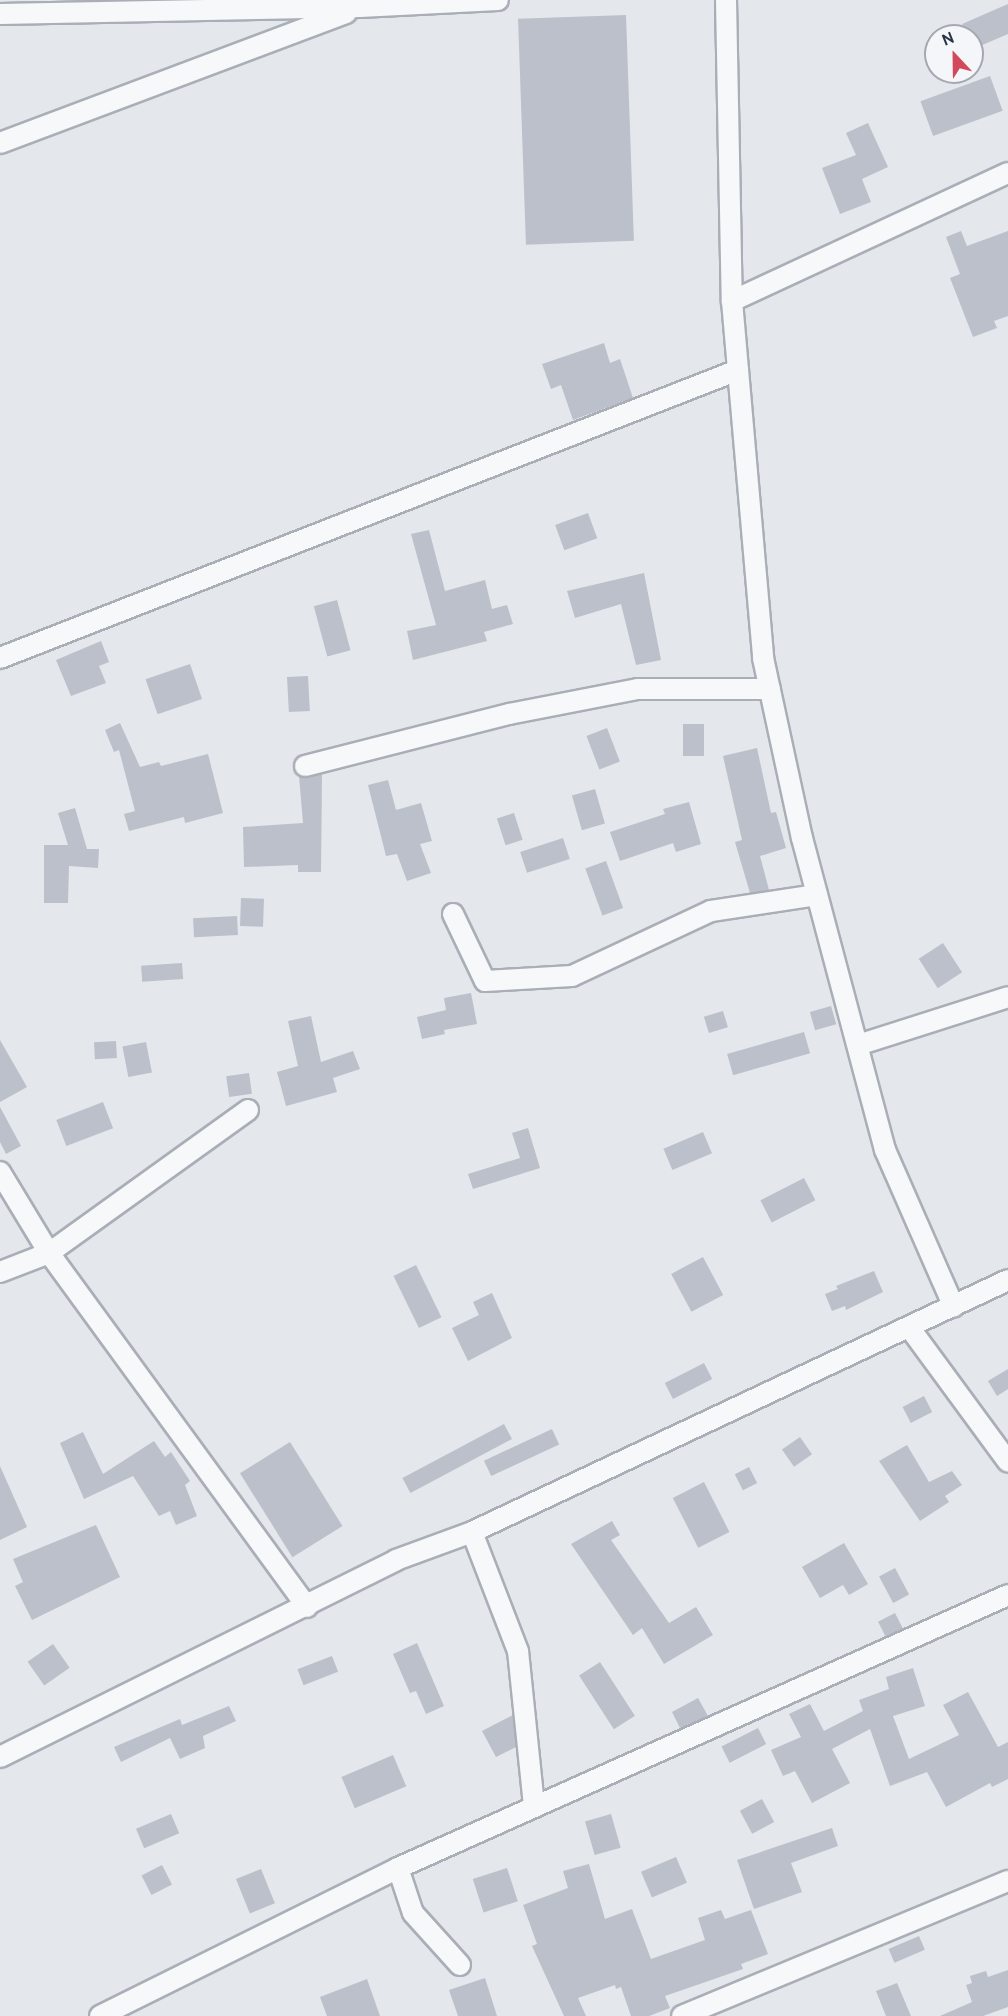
<!DOCTYPE html>
<html>
<head>
<meta charset="utf-8">
<style>
	body { margin:0 }
	#map { position:relative; width:1008px; height:2016px; overflow:hidden; background:#e4e7ec; font-family:Cabin,sans-serif }
	div>[style] { position:absolute }
	[style*='--x'] { left:calc(var(--x)*1px); top:calc(var(--y)*1px); width:calc(var(--w)*1px); rotate:calc(var(--a)*1deg) }
	.building>* { inset:0; background:#bbc0ca; transform-origin:0 0 }
	.roads { filter:drop-shadow(2px 0 #a9aeb7) drop-shadow(-2px 0 #a9aeb7) drop-shadow(0 2px #a9aeb7) drop-shadow(0 -2px #a9aeb7) }
	.minor>* { height:20px; margin:-10px; padding:0 10px; transform-origin:10px; border-radius:10px; background:#f7f8fa }
	span { translate:-50% -50%; white-space:nowrap; text-align:center; line-height:1.15; -webkit-text-stroke:4.5px #f4f6f9; paint-order:stroke }
	.north { position:absolute; left:924px; top:24px; width:60px; height:60px; box-sizing:border-box; background:#f4f6f9; border:2px solid #a4a8b1; border-radius:50%; rotate:338deg; font-size:16px; font-weight:700; line-height:24px; text-align:center; color:#2b3445 }
	.north::after { content:''; display:block; margin:auto; width:21px; height:27px; background:#d1495b; clip-path:polygon(50% 0,100% 100%,50% 72%,0 100%) }
</style>
</head>
<body>
<div id="map">
	<div class="building">
		<div style="clip-path:polygon(1008px 4px,1008px 34px,973px 49px,972px 36px,967px 36px,962px 24px)"></div>
		<div style="left:626px;top:15px;width:226px;height:108px;rotate:88deg"></div>
		<div style="left:990px;top:76px;width:37px;height:74px;rotate:70deg"></div>
		<div style="clip-path:polygon(868px 123px,888px 167px,862px 179px,871px 202px,840px 214px,822px 168px,856px 155px,846px 133px)"></div>
		<div style="clip-path:polygon(961px 231px,967px 246px,1008px 231px,1008px 316px,994px 321px,997px 328px,973px 337px,950px 278px,960px 274px,946px 237px)"></div>
		<div style="clip-path:polygon(604px 343px,610px 363px,620px 359px,633px 398px,573px 420px,561px 385px,551px 389px,542px 364px)"></div>
		<div style="left:588px;top:513px;width:27px;height:35px;rotate:70deg"></div>
		<div style="clip-path:polygon(429px 530px,445px 591px,485px 580px,492px 609px,507px 605px,513px 624px,484px 632px,487px 641px,413px 660px,407px 631px,436px 625px,411px 534px)"></div>
		<div style="clip-path:polygon(644px 573px,661px 660px,636px 665px,621px 604px,575px 618px,567px 591px)"></div>
		<div style="left:337px;top:600px;width:52px;height:24px;rotate:75deg"></div>
		<div style="clip-path:polygon(101px 641px,109px 662px,99px 666px,106px 683px,71px 696px,56px 660px)"></div>
		<div style="left:190px;top:664px;width:37px;height:47px;rotate:71deg"></div>
		<div style="left:308px;top:676px;width:35px;height:21px;rotate:87deg"></div>
		<div style="clip-path:polygon(120px 723px,140px 767px,159px 762px,161px 766px,208px 754px,223px 813px,185px 823px,184px 817px,129px 831px,124px 814px,135px 811px,119px 750px,114px 752px,105px 730px)"></div>
		<div style="left:683px;top:724px;width:21px;height:32px"></div>
		<div style="left:607px;top:728px;width:36px;height:22px;rotate:69deg"></div>
		<div style="clip-path:polygon(757px 748px,771px 813px,776px 812px,786px 848px,760px 856px,769px 890px,750px 893px,735px 842px,742px 840px,723px 756px)"></div>
		<div style="clip-path:polygon(322px 774px,321px 872px,298px 872px,298px 865px,244px 867px,243px 827px,303px 823px,299px 776px)"></div>
		<div style="clip-path:polygon(388px 780px,396px 810px,421px 803px,432px 841px,420px 844px,431px 873px,407px 881px,397px 854px,386px 856px,368px 785px)"></div>
		<div style="left:595px;top:789px;width:36px;height:24px;rotate:74deg"></div>
		<div style="clip-path:polygon(689px 802px,701px 844px,676px 852px,673px 843px,620px 861px,610px 832px,665px 814px,663px 809px)"></div>
		<div style="clip-path:polygon(75px 808px,87px 849px,99px 849px,98px 868px,69px 866px,68px 903px,44px 903px,44px 845px,68px 845px,58px 813px)"></div>
		<div style="left:514px;top:813px;width:28px;height:18px;rotate:72deg"></div>
		<div style="left:563px;top:838px;width:22px;height:45px;rotate:72deg"></div>
		<div style="left:606px;top:861px;width:50px;height:22px;rotate:70deg"></div>
		<div style="left:241px;top:898px;width:23px;height:28px;rotate:2deg"></div>
		<div style="left:237px;top:916px;width:19px;height:44px;rotate:87deg"></div>
		<div style="left:943px;top:943px;width:35px;height:29px;rotate:57deg"></div>
		<div style="left:182px;top:963px;width:16px;height:41px;rotate:86deg"></div>
		<div style="clip-path:polygon(471px 993px,477px 1024px,444px 1030px,445px 1034px,422px 1039px,417px 1017px,446px 1010px,444px 998px)"></div>
		<div style="left:831px;top:1006px;width:19px;height:22px;rotate:74deg"></div>
		<div style="left:723px;top:1011px;width:17px;height:20px;rotate:73deg"></div>
		<div style="clip-path:polygon(311px 1016px,321px 1062px,353px 1051px,360px 1069px,333px 1078px,337px 1092px,286px 1106px,277px 1072px,298px 1066px,288px 1021px)"></div>
		<div style="left:804px;top:1032px;width:22px;height:80px;rotate:74deg"></div>
		<div style="clip-path:polygon(0 1040px,27px 1087px,0 1102px)"></div>
		<div style="left:116px;top:1041px;width:17px;height:22px;rotate:87deg"></div>
		<div style="left:146px;top:1042px;width:31px;height:24px;rotate:79deg"></div>
		<div style="left:249px;top:1073px;width:21px;height:23px;rotate:82deg"></div>
		<div style="left:103px;top:1102px;width:28px;height:50px;rotate:69deg"></div>
		<div style="clip-path:polygon(0 1107px,21px 1146px,6px 1154px,0 1142px)"></div>
		<div style="clip-path:polygon(528px 1128px,540px 1168px,473px 1189px,468px 1174px,520px 1158px,512px 1133px)"></div>
		<div style="left:703px;top:1132px;width:23px;height:43px;rotate:67deg"></div>
		<div style="left:804px;top:1178px;width:25px;height:49px;rotate:63deg"></div>
		<div style="left:703px;top:1257px;width:43px;height:36px;rotate:62deg"></div>
		<div style="left:416px;top:1265px;width:58px;height:25px;rotate:64deg"></div>
		<div style="clip-path:polygon(874px 1271px,883px 1292px,846px 1310px,845px 1306px,832px 1311px,825px 1294px,838px 1289px,836px 1286px)"></div>
		<div style="clip-path:polygon(492px 1293px,512px 1338px,468px 1361px,452px 1328px,479px 1315px,473px 1302px)"></div>
		<div style="left:704px;top:1363px;width:18px;height:44px;rotate:63deg"></div>
		<div style="clip-path:polygon(1008px 1369px,1008px 1389px,997px 1396px,988px 1381px)"></div>
		<div style="left:924px;top:1396px;width:18px;height:24px;rotate:63deg"></div>
		<div style="left:504px;top:1424px;width:17px;height:115px;rotate:62deg"></div>
		<div style="left:552px;top:1429px;width:17px;height:75px;rotate:65deg"></div>
		<div style="clip-path:polygon(83px 1432px,103px 1474px,154px 1441px,165px 1457px,171px 1452px,190px 1481px,185px 1485px,197px 1516px,176px 1525px,170px 1511px,159px 1516px,133px 1476px,84px 1499px,60px 1443px)"></div>
		<div style="left:800px;top:1437px;width:21px;height:22px;rotate:55deg"></div>
		<div style="left:290px;top:1442px;width:99px;height:59px;rotate:58deg"></div>
		<div style="clip-path:polygon(907px 1445px,929px 1482px,952px 1471px,962px 1485px,945px 1496px,949px 1502px,920px 1521px,879px 1461px)"></div>
		<div style="clip-path:polygon(0 1466px,27px 1527px,0 1540px)"></div>
		<div style="left:749px;top:1467px;width:18px;height:16px;rotate:63deg"></div>
		<div style="left:704px;top:1482px;width:56px;height:35px;rotate:63deg"></div>
		<div style="clip-path:polygon(612px 1521px,620px 1535px,611px 1540px,669px 1623px,696px 1607px,713px 1635px,664px 1664px,642px 1628px,633px 1635px,571px 1544px)"></div>
		<div style="clip-path:polygon(96px 1525px,120px 1577px,32px 1620px,15px 1586px,23px 1582px,13px 1559px)"></div>
		<div style="clip-path:polygon(844px 1543px,868px 1584px,849px 1595px,843px 1585px,820px 1598px,802px 1567px)"></div>
		<div style="left:895px;top:1568px;width:30px;height:18px;rotate:62deg"></div>
		<div style="left:895px;top:1613px;width:18px;height:19px;rotate:63deg"></div>
		<div style="clip-path:polygon(417px 1643px,444px 1706px,426px 1714px,416px 1691px,410px 1693px,393px 1654px)"></div>
		<div style="left:53px;top:1644px;width:29px;height:31px;rotate:55deg"></div>
		<div style="left:332px;top:1656px;width:17px;height:37px;rotate:69deg"></div>
		<div style="left:600px;top:1662px;width:64px;height:25px;rotate:57deg"></div>
		<div style="clip-path:polygon(913px 1668px,925px 1706px,893px 1716px,909px 1759px,959px 1735px,943px 1705px,968px 1692px,998px 1747px,1008px 1742px,1008px 1779px,992px 1787px,990px 1783px,946px 1807px,927px 1772px,890px 1786px,870px 1729px,832px 1749px,850px 1783px,812px 1803px,795px 1771px,783px 1776px,771px 1750px,801px 1737px,789px 1714px,810px 1704px,824px 1731px,863px 1711px,859px 1700px,889px 1689px,886px 1677px)"></div>
		<div style="clip-path:polygon(698px 1698px,708px 1716px,680px 1728px,672px 1712px)"></div>
		<div style="clip-path:polygon(229px 1706px,236px 1721px,203px 1736px,205px 1748px,180px 1759px,170px 1738px,121px 1762px,114px 1747px,180px 1719px,182px 1725px)"></div>
		<div style="clip-path:polygon(513px 1715px,516px 1747px,496px 1757px,482px 1731px)"></div>
		<div style="left:758px;top:1728px;width:18px;height:41px;rotate:63deg"></div>
		<div style="left:393px;top:1755px;width:34px;height:56px;rotate:67deg"></div>
		<div style="left:762px;top:1799px;width:26px;height:25px;rotate:62deg"></div>
		<div style="left:171px;top:1814px;width:21px;height:38px;rotate:67deg"></div>
		<div style="left:611px;top:1814px;width:35px;height:27px;rotate:74deg"></div>
		<div style="clip-path:polygon(832px 1828px,838px 1846px,791px 1863px,802px 1892px,754px 1909px,737px 1860px)"></div>
		<div style="left:676px;top:1857px;width:28px;height:38px;rotate:67deg"></div>
		<div style="clip-path:polygon(589px 1864px,605px 1919px,632px 1909px,651px 1959px,705px 1940px,698px 1918px,721px 1910px,725px 1919px,751px 1910px,768px 1954px,741px 1964px,743px 1969px,665px 1996px,670px 2008px,649px 2016px,631px 2016px,621px 1987px,616px 1989px,615px 1985px,578px 1998px,586px 2016px,564px 2016px,532px 1946px,537px 1944px,523px 1905px,568px 1888px,563px 1871px)"></div>
		<div style="left:162px;top:1865px;width:22px;height:23px;rotate:63deg"></div>
		<div style="left:507px;top:1868px;width:35px;height:36px;rotate:72deg"></div>
		<div style="left:261px;top:1869px;width:37px;height:27px;rotate:68deg"></div>
		<div style="left:919px;top:1936px;width:15px;height:33px;rotate:67deg"></div>
		<div style="clip-path:polygon(1008px 1970px,1008px 2007px,983px 2016px,940px 2016px,972px 2002px,966px 1985px,972px 1983px,970px 1976px,986px 1971px,988px 1977px)"></div>
		<div style="clip-path:polygon(485px 1978px,497px 2016px,458px 2016px,449px 1990px)"></div>
		<div style="clip-path:polygon(367px 1979px,380px 2016px,327px 2016px,320px 1997px)"></div>
		<div style="clip-path:polygon(897px 1983px,911px 2016px,886px 2016px,876px 1991px)"></div>
	</div>
	<div class="roads">
		<div class="minor">
			<div style="--x:726;--y:0;--w:301;--a:88.9"></div>
			<div style="--x:732;--y:301;--w:358;--a:85"></div>
			<div style="--x:763;--y:658;--w:184;--a:77.8"></div>
			<div style="--x:802;--y:838;--w:323;--a:75.1"></div>
			<div style="--x:885;--y:1150;--w:171;--a:66.3"></div>
			<div style="--x:0;--y:14;--w:360;--a:-1.1"></div>
			<div style="--x:360;--y:7;--w:138;--a:-2.9"></div>
			<div style="--x:0;--y:143;--w:370;--a:-20.6"></div>
			<div style="--x:732;--y:301;--w:304;--a:-24.9"></div>
			<div style="--x:0;--y:658;--w:792;--a:-21.32"></div>
			<div style="--x:305;--y:766;--w:211;--a:-14.3"></div>
			<div style="--x:509;--y:714;--w:131;--a:-11"></div>
			<div style="--x:638;--y:689;--w:132;--a:0"></div>
			<div style="--x:453;--y:914;--w:74;--a:64.5"></div>
			<div style="--x:485;--y:981;--w:87;--a:-3.3"></div>
			<div style="--x:572;--y:976;--w:153;--a:-25.1"></div>
			<div style="--x:711;--y:911;--w:107;--a:-8.6"></div>
			<div style="--x:858;--y:1045;--w:157;--a:-17.7"></div>
			<div style="--x:0;--y:1172;--w:95;--a:58.8"></div>
			<div style="--x:49;--y:1253;--w:438;--a:53.9"></div>
			<div style="--x:0;--y:1272;--w:53;--a:-21.2"></div>
			<div style="--x:49;--y:1253;--w:245;--a:-35.7"></div>
			<div style="--x:909;--y:1327;--w:167;--a:53.7"></div>
			<div style="--x:472;--y:1532;--w:128;--a:68.9"></div>
			<div style="--x:518;--y:1651;--w:157;--a:84.1"></div>
			<div style="--x:0;--y:1757;--w:442;--a:-26.4"></div>
			<div style="--x:396;--y:1560;--w:81;--a:-20.2"></div>
			<div style="--x:472;--y:1532;--w:592;--a:-25.18"></div>
			<div style="--x:398;--y:1868;--w:47;--a:71.6"></div>
			<div style="--x:413;--y:1913;--w:70;--a:47.9"></div>
			<div style="--x:100;--y:2016;--w:333;--a:-26.4"></div>
			<div style="--x:398;--y:1868;--w:668;--a:-24.11"></div>
			<div style="--x:682;--y:2016;--w:353;--a:-22.5"></div>
		</div>
	</div>
	<div class="north">N</div>
</div>
</body>
</html>
